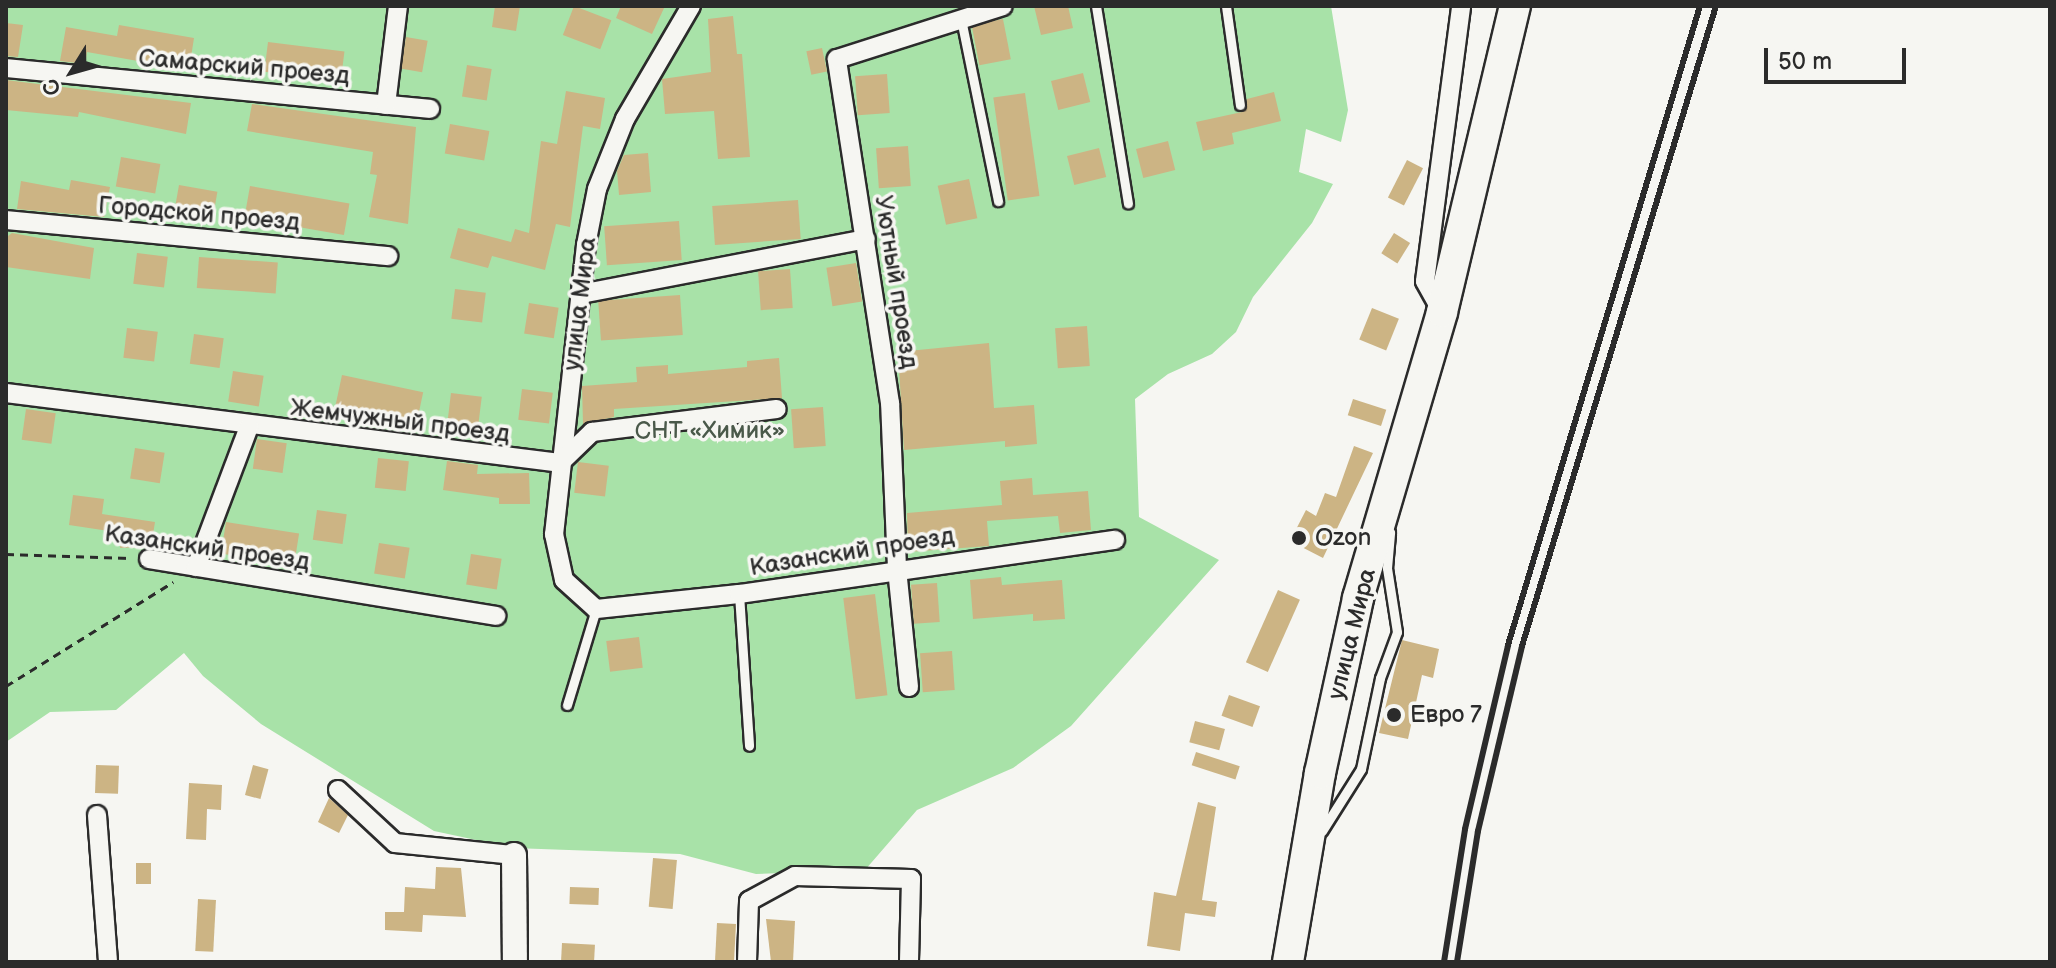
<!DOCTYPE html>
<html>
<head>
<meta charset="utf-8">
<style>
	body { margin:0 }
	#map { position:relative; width:2056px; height:968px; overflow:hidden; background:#f6f6f2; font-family:"Balsamiq Sans",sans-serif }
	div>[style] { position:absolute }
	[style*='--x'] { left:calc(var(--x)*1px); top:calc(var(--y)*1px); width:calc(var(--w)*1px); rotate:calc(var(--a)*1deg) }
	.green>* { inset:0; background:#a8e2a8 }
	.building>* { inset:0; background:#ccb484; transform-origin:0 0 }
	.path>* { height:3px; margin-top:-1.5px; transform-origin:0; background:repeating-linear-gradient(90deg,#2b2b2b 0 8px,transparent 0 14px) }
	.roads { filter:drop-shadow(2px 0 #2b2b2b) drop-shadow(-2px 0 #2b2b2b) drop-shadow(0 2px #2b2b2b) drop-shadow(0 -2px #2b2b2b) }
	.service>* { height:9px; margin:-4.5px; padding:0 4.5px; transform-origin:4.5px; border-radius:4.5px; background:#f6f6f2 }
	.minor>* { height:18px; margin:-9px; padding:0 9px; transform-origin:9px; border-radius:9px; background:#f6f6f2 }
	.tertiary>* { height:24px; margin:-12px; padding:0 12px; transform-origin:12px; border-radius:12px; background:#f6f6f2 }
	.primary>* { height:30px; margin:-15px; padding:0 15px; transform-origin:15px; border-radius:15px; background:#f6f6f2 }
	.rail>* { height:6px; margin:-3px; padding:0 3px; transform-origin:3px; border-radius:3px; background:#2b2b2b }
	.dots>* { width:22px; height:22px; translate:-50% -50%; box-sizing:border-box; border:4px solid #f6f6f2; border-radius:50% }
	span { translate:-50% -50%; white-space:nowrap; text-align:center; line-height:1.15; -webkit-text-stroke:7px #f6f6f2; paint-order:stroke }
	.street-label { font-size:24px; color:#2b2b2b }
	.park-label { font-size:24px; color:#4a594a }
	.poi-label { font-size:24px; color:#2b2b2b }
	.left { translate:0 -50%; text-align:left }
	.frame { position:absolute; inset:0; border:8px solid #2b2b2b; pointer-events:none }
	.north { position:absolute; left:32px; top:32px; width:80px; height:80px; -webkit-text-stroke:6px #f6f6f2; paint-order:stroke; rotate:233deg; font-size:22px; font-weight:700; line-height:32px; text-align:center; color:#2b2b2b }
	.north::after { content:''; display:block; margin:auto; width:28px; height:36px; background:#2b2b2b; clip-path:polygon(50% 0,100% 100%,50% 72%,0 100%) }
	.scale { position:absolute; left:1764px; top:48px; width:142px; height:36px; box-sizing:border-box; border:4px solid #2b2b2b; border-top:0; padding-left:10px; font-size:24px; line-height:28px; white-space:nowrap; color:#2b2b2b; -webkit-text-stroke:6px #f6f6f2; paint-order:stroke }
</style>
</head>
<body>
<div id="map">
	<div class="green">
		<div style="clip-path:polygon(6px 6px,1331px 6px,1348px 110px,1341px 142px,1306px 129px,1299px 172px,1333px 184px,1312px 223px,1253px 297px,1236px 332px,1212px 354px,1168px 374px,1135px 399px,1139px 517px,1219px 560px,1071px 726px,1013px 768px,917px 810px,865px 870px,756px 874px,680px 854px,513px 848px,434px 831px,261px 724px,203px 676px,184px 653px,116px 710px,50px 712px,6px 742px)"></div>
	</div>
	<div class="building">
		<div style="clip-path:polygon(495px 6px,520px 6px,516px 31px,492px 27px)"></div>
		<div style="left:574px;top:6px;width:40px;height:31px;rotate:21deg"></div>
		<div style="clip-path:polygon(621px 6px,665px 6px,652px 34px,616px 18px)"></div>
		<div style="clip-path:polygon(1034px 6px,1068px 6px,1073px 28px,1041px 35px)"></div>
		<div style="clip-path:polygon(733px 16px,737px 54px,742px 54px,750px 157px,718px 159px,714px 111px,665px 114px,662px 79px,711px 72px,708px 19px)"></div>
		<div style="left:1003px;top:19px;width:41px;height:32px;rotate:79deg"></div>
		<div style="clip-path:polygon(6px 23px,23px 25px,18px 57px,6px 56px)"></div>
		<div style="clip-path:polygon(119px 25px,194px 38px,189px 70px,87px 52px,85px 64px,60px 61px,66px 27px,117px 36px)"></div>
		<div style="left:406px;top:37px;width:22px;height:32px;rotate:10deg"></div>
		<div style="left:268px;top:42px;width:77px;height:30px;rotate:7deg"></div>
		<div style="left:822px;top:48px;width:24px;height:16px;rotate:78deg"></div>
		<div style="left:467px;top:65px;width:25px;height:32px;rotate:9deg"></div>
		<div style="left:1083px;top:73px;width:30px;height:33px;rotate:76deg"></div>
		<div style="left:887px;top:74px;width:39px;height:32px;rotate:86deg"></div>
		<div style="clip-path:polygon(6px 80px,191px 103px,186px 134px,79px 112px,78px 117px,6px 110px)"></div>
		<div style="clip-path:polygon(566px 91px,605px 98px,600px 129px,583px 126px,570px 227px,556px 224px,545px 270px,492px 256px,488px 268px,450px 258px,458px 228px,511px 242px,515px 229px,529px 233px,541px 141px,557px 144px)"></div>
		<div style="clip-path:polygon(1274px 92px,1281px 121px,1232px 133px,1234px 144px,1203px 151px,1196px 122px,1242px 112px,1247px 99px)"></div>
		<div style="left:1025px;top:93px;width:104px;height:32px;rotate:82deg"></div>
		<div style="clip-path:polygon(252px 104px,416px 127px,408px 224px,369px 217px,377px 175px,370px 174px,373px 152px,247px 131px)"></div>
		<div style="left:450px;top:124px;width:40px;height:30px;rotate:10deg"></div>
		<div style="left:1168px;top:141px;width:30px;height:33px;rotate:76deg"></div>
		<div style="left:908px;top:146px;width:40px;height:32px;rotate:86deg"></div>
		<div style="left:1099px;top:148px;width:30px;height:33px;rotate:76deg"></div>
		<div style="clip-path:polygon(648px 153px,651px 192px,619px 195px,617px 171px,624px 155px)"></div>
		<div style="left:121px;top:157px;width:40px;height:30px;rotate:10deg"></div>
		<div style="left:1407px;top:160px;width:18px;height:42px;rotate:27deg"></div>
		<div style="left:969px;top:179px;width:40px;height:32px;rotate:78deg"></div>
		<div style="clip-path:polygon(71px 180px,110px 187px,104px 217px,17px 209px,21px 181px,69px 190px)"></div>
		<div style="left:179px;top:185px;width:39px;height:31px;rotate:10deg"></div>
		<div style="left:250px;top:186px;width:101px;height:32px;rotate:10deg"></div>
		<div style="left:798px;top:200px;width:39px;height:86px;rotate:86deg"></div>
		<div style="left:679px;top:221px;width:39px;height:75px;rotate:86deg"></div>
		<div style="clip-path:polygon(12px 233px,94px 248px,90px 279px,6px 267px,8px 236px)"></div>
		<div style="left:1394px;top:233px;width:19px;height:24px;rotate:32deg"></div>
		<div style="left:137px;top:253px;width:31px;height:31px;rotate:7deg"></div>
		<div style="left:199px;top:257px;width:79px;height:31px;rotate:4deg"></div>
		<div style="left:856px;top:263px;width:39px;height:30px;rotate:81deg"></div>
		<div style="left:790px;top:269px;width:39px;height:32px;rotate:86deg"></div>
		<div style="left:455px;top:289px;width:31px;height:30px;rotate:7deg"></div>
		<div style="left:680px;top:295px;width:40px;height:82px;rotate:86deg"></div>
		<div style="left:529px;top:303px;width:30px;height:31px;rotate:9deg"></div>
		<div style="left:1372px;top:308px;width:29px;height:34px;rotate:22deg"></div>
		<div style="left:1087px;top:326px;width:40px;height:32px;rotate:86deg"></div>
		<div style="left:127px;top:328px;width:31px;height:30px;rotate:7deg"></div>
		<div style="left:194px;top:334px;width:30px;height:30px;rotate:8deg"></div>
		<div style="clip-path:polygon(989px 343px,994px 408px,1034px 405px,1037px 444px,1005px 447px,1005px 441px,904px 450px,898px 352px)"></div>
		<div style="clip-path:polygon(779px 358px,782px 398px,614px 409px,614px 417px,583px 424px,582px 386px,637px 382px,636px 367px,668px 365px,668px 374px,747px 367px,747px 361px)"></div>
		<div style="left:233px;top:371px;width:31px;height:31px;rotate:9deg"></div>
		<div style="left:342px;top:375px;width:83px;height:31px;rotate:12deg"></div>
		<div style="left:522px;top:389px;width:31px;height:31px;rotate:7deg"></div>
		<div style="left:451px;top:393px;width:31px;height:31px;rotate:7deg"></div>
		<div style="left:1353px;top:399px;width:35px;height:17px;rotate:18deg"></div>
		<div style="left:823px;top:407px;width:39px;height:32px;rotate:86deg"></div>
		<div style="left:26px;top:409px;width:30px;height:31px;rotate:8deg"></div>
		<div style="left:257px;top:439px;width:30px;height:30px;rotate:8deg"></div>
		<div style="clip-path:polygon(1354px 446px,1373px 453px,1323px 558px,1290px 541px,1306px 510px,1316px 516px,1325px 493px,1336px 497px)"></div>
		<div style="left:135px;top:448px;width:30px;height:31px;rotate:9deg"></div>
		<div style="left:378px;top:458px;width:31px;height:30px;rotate:6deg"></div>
		<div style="clip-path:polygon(447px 461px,478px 465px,477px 474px,529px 473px,530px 504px,499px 504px,499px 498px,443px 490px)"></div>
		<div style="left:578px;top:462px;width:31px;height:31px;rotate:7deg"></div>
		<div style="clip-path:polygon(1032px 478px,1033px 495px,1088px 491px,1091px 530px,1060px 533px,1058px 516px,987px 521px,989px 546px,908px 552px,907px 513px,1002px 505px,1000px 481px)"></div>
		<div style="clip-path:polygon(73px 495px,104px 499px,102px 514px,155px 522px,151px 547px,120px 548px,122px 533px,69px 525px)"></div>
		<div style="left:317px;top:510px;width:30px;height:30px;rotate:8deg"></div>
		<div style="left:226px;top:522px;width:74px;height:32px;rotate:9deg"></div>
		<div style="left:379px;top:543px;width:31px;height:31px;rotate:9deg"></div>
		<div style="left:471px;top:554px;width:31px;height:31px;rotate:9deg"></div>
		<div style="clip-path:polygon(1001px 577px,1002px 585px,1062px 580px,1065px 619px,1033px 621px,1033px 614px,973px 619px,970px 580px)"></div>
		<div style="left:937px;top:583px;width:39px;height:26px;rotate:86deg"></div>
		<div style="left:1278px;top:590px;width:24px;height:79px;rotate:24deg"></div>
		<div style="left:875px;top:594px;width:102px;height:32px;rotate:83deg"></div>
		<div style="left:639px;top:637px;width:31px;height:33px;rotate:83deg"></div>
		<div style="clip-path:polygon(1402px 640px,1439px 649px,1433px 678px,1422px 675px,1408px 739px,1379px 733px)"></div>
		<div style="left:952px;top:651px;width:39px;height:32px;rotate:86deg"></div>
		<div style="left:1229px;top:695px;width:33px;height:22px;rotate:20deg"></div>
		<div style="left:1195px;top:721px;width:31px;height:22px;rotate:15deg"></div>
		<div style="left:1196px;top:752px;width:46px;height:14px;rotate:18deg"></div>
		<div style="left:96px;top:765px;width:23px;height:28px;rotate:2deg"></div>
		<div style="left:253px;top:765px;width:16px;height:31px;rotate:15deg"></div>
		<div style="clip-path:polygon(189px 783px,222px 785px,221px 810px,207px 809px,206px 840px,186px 839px)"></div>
		<div style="clip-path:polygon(329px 798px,348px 815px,339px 833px,318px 822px)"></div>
		<div style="clip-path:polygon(1198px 802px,1216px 807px,1202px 900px,1217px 902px,1215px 917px,1185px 913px,1180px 951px,1147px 946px,1154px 892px,1176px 896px)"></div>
		<div style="left:653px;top:858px;width:24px;height:49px;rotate:5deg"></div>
		<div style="left:136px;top:863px;width:15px;height:21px"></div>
		<div style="clip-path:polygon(436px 867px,461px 868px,466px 917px,423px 915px,422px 932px,385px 930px,385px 912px,404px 912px,405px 887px,435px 889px)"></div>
		<div style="left:570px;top:887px;width:29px;height:17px;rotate:2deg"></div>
		<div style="left:198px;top:899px;width:18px;height:52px;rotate:3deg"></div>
		<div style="clip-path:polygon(766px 919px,795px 921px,793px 962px,771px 962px)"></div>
		<div style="left:717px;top:923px;width:19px;height:39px;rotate:3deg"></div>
		<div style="left:562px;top:943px;width:33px;height:19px;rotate:3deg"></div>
	</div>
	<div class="path">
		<div style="--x:6;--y:554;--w:124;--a:1.8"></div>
		<div style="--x:6;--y:686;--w:197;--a:-31.9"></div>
	</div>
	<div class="roads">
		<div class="service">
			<div style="--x:1096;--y:6;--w:200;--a:80.8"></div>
			<div style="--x:1226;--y:6;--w:100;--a:82"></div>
			<div style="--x:961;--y:19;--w:186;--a:78.5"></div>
			<div style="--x:739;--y:594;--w:152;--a:86.2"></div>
			<div style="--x:567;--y:705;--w:100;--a:-73.2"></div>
			<div style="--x:1322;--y:831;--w:73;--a:-57.8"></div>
			<div style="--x:1361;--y:769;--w:93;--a:-78.2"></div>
			<div style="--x:1380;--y:678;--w:49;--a:-69.7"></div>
			<div style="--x:1397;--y:632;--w:65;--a:-98.9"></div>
			<div style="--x:1387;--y:568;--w:36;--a:-85"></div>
		</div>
		<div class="minor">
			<div style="--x:691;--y:6;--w:131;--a:120.3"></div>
			<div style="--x:625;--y:119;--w:75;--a:111.8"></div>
			<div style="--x:597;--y:189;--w:57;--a:101.1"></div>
			<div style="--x:586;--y:245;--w:291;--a:96.3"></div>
			<div style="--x:554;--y:534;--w:47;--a:77.7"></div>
			<div style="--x:564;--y:580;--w:43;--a:42.2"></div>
			<div style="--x:596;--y:609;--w:144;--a:-6"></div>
			<div style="--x:739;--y:594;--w:380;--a:-8.2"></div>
			<div style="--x:6;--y:68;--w:426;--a:5.5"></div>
			<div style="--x:386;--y:105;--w:100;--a:-83.1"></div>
			<div style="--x:6;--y:220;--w:384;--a:5.4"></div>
			<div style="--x:581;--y:294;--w:290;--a:-10.9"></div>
			<div style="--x:1442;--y:312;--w:35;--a:-119"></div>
			<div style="--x:1425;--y:281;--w:277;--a:-82.5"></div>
			<div style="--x:6;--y:393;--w:558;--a:7.2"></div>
			<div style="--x:560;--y:463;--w:45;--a:-44.1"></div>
			<div style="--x:592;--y:432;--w:186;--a:-7.1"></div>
			<div style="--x:149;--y:559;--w:352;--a:9.3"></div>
			<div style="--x:196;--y:567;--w:150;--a:-69.3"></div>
			<div style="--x:909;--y:687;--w:120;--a:-95.8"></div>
			<div style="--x:897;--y:568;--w:165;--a:-92.4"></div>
			<div style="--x:890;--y:403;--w:348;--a:-98.8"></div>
			<div style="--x:837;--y:59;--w:174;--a:-17.7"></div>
			<div style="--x:338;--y:790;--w:78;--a:42.9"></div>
			<div style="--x:395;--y:843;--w:120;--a:5.8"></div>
			<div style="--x:97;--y:815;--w:147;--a:85.7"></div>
			<div style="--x:747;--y:962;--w:61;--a:-88.1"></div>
			<div style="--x:749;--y:901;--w:52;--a:-28.5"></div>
			<div style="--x:795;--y:876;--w:116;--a:1.5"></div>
			<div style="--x:911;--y:879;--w:83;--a:91.4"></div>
		</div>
		<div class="tertiary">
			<div style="--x:514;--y:855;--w:107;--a:89.5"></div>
		</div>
		<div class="primary">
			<div style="--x:1288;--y:962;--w:192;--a:-80.4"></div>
			<div style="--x:1320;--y:773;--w:179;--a:-77.7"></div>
			<div style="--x:1358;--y:598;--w:298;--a:-73.6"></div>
			<div style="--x:1442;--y:312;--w:315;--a:-76.6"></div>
		</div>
	</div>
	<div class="rail">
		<div style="--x:1444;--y:962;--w:135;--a:-81"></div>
		<div style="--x:1465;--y:829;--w:189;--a:-76.8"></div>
		<div style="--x:1508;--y:645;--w:667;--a:-73.28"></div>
		<div style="--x:1457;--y:962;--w:133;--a:-80.9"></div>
		<div style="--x:1478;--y:831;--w:190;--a:-76.6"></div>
		<div style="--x:1522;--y:646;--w:669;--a:-73.14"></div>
	</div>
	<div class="dots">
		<div style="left:1299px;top:538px;background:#2b2b2b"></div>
		<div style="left:1394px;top:715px;background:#2b2b2b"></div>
	</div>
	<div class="street-label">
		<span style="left:244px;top:67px;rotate:5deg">Самарский проезд</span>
		<span style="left:199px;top:214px;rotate:5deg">Городской проезд</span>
		<span style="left:896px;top:282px;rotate:81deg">Уютный проезд</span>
		<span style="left:580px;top:304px;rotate:-83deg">улица Мира</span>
		<span style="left:400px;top:421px;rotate:7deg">Жемчужный проезд</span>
		<span style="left:207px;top:548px;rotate:8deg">Казанский проезд</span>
		<span style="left:852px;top:552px;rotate:-9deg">Казанский проезд</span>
		<span style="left:1352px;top:634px;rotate:-76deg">улица Мира</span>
	</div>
	<div class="park-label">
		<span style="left:710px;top:431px">СНТ «Химик»</span>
	</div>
	<div class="poi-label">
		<span class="left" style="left:1315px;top:538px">Ozon</span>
		<span class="left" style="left:1410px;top:715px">Евро 7</span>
	</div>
	<div class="frame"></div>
	<div class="north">С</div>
	<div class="scale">50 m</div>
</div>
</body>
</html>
